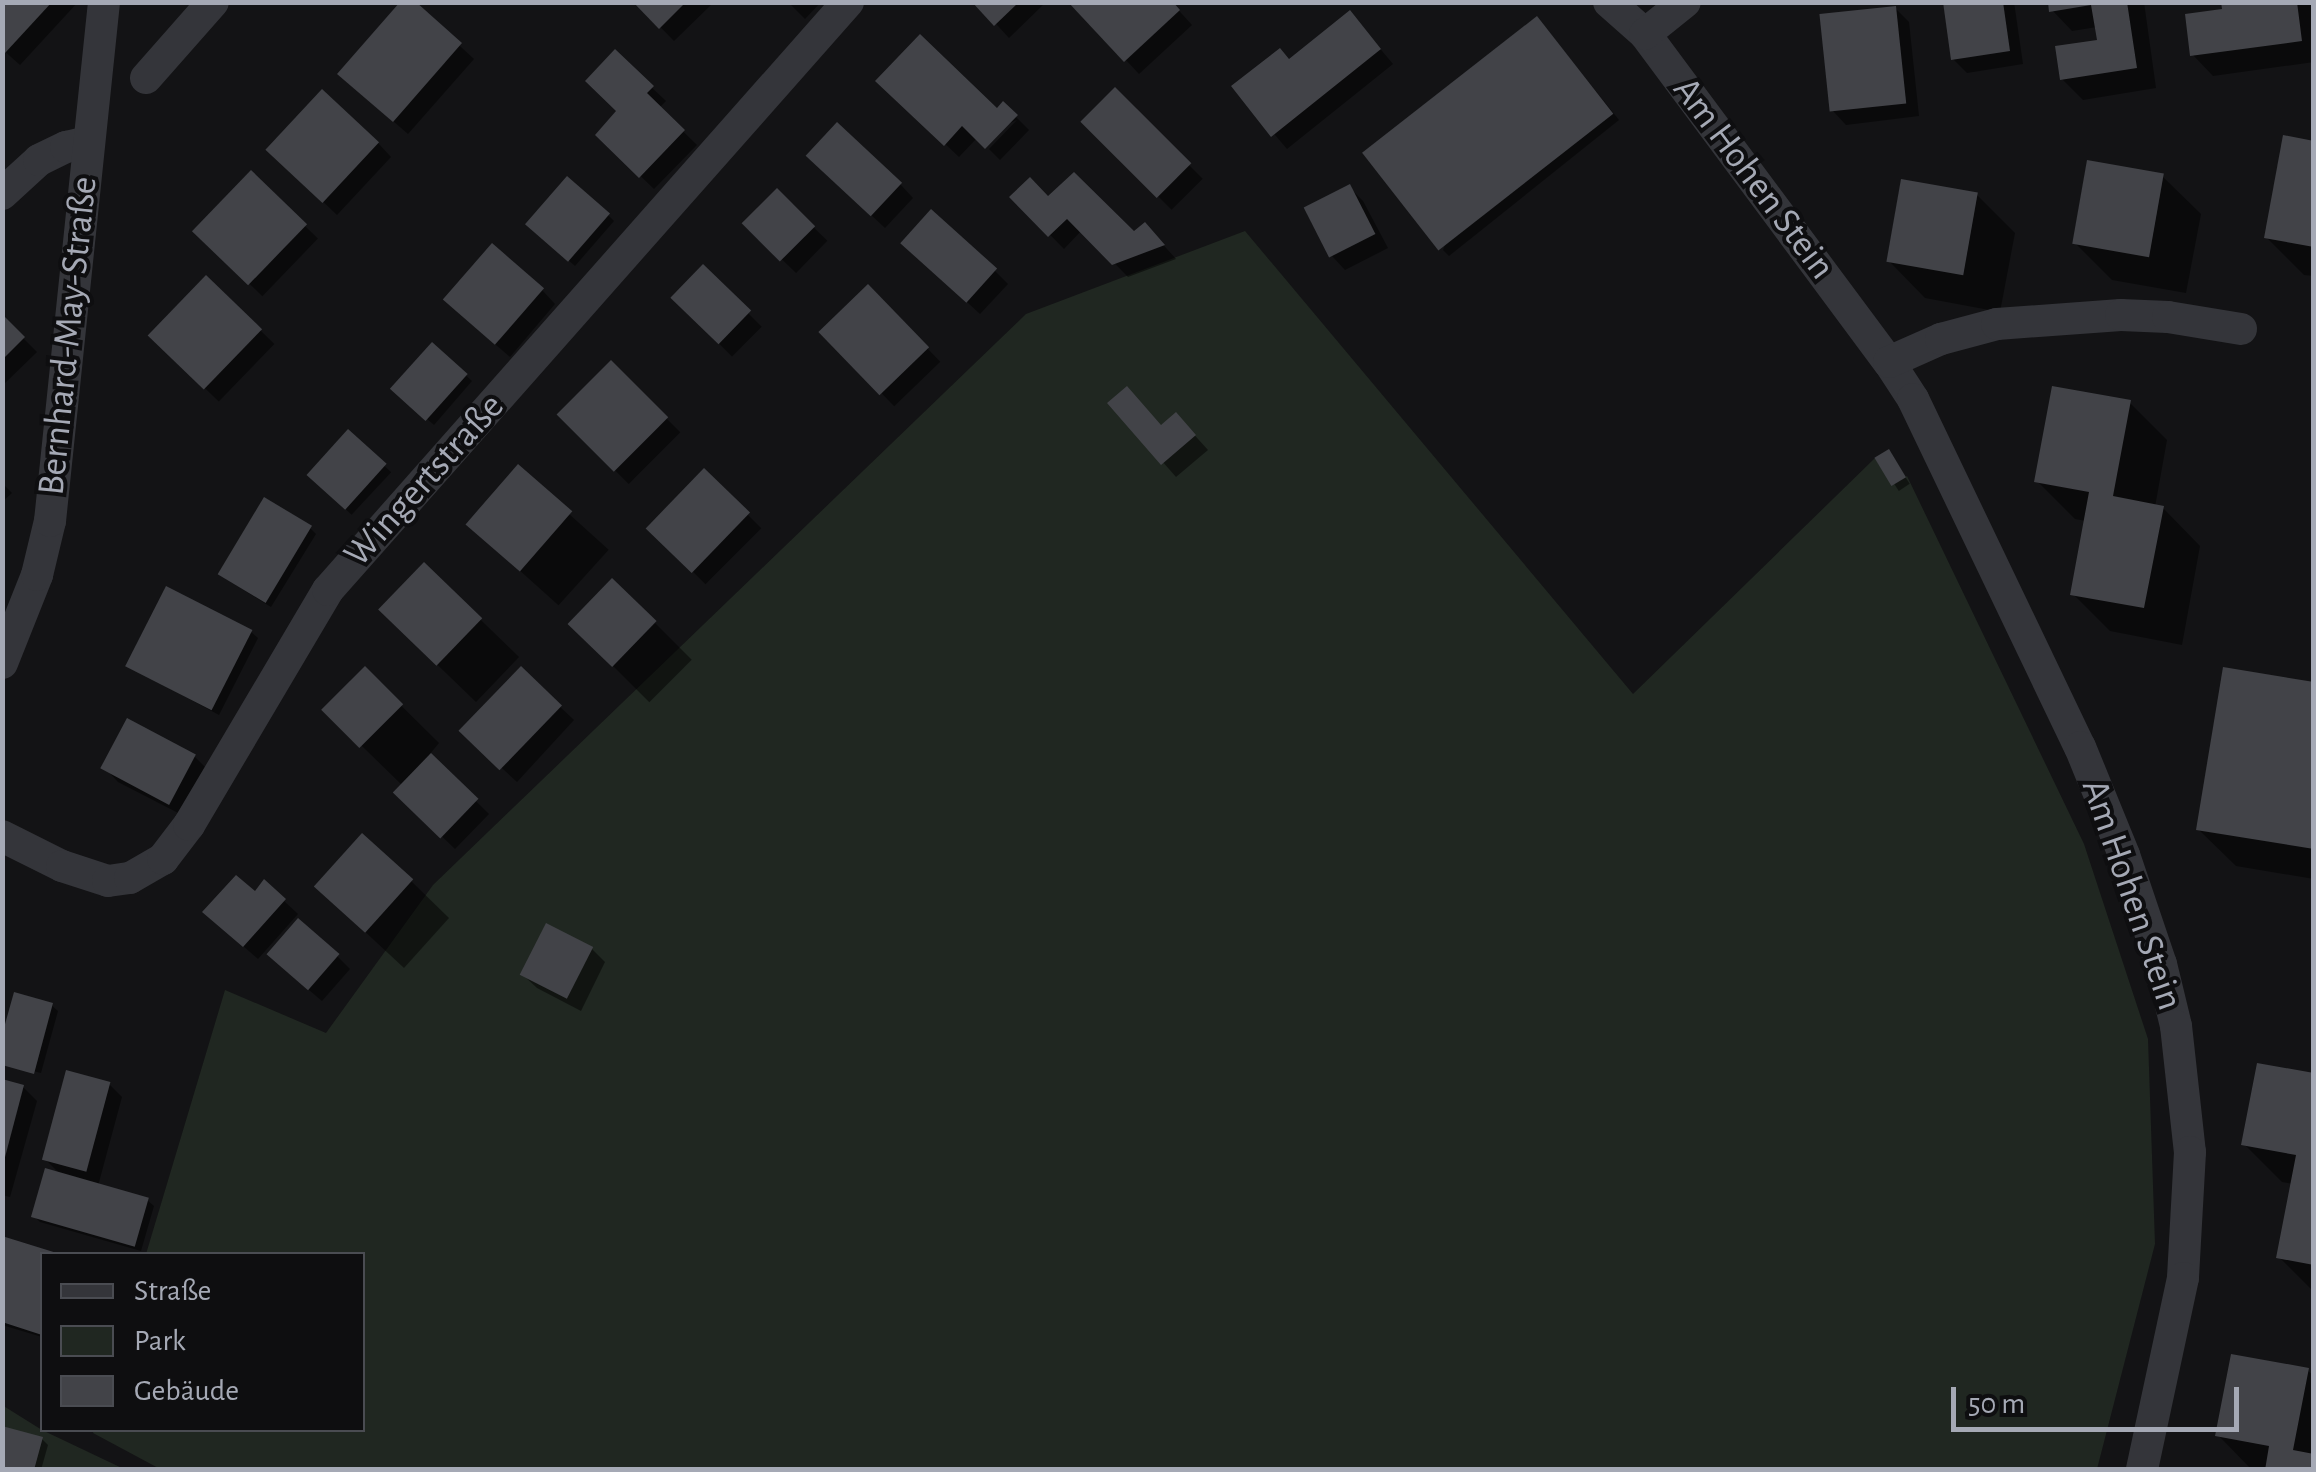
<!DOCTYPE html>
<html>
<head>
<meta charset="utf-8">
<style>
	body { margin:0 }
	#map { position:relative; width:2316px; height:1472px; overflow:hidden; background:#131315; font-family:"Alegreya Sans",sans-serif }
	div>[style] { position:absolute }
	[style*='--x'] { left:calc(var(--x)*1px); top:calc(var(--y)*1px); width:calc(var(--w)*1px); rotate:calc(var(--a)*1deg) }
	.green>* { inset:0; background:#202721 }
	.shadow>* { inset:0; background:#0007; transform-origin:0 0 }
	.building>* { inset:0; background:#424348; transform-origin:0 0 }
	.minor>* { height:32px; margin:-16px; padding:0 16px; transform-origin:16px; border-radius:16px; background:#34353a }
	span { translate:-50% -50%; white-space:nowrap; text-align:center; line-height:1.15; -webkit-text-stroke:8px #0e0e10; paint-order:stroke }
	.street-label { font-size:38px; color:#a5a9b5 }
	.frame { position:absolute; inset:0; border:5px solid #a5a9b5; pointer-events:none }
	.legend { position:absolute; left:40px; top:1252px; width:325px; height:180px; box-sizing:border-box; background:#0e0e10; border:2px solid #4a4c52; margin:0; padding:12px 18px; list-style:none; font-size:30px; color:#a5a9b5 }
	.legend li { display:flex; align-items:center; gap:20px; height:50px }
	.legend b { width:50px; border:2px solid #4a4c52 }
	.scale { position:absolute; left:1951px; top:1387px; width:288px; height:45px; box-sizing:border-box; border:5px solid #a5a9b5; border-top:0; padding-left:12px; font-size:30px; line-height:35px; white-space:nowrap; color:#a5a9b5; -webkit-text-stroke:8px #0e0e10; paint-order:stroke }
</style>
</head>
<body>
<div id="map">
	<div class="green">
		<div style="clip-path:polygon(1245px 231px,1633px 694px,1875px 458px,1892px 485px,1907px 476px,2084px 844px,2148px 1039px,2155px 1244px,2097px 1469px,162px 1470px,93px 1433px,94px 1430px,362px 1430px,362px 1254px,146px 1254px,225px 990px,326px 1033px,433px 885px,1026px 314px)"></div>
		<div style="clip-path:polygon(2px 1405px,42px 1430px,124px 1469px,3px 1469px)"></div>
	</div>
	<div class="shadow">
		<div style="clip-path:polygon(2px 2px,78px 2px,20px 65px,2px 49px)"></div>
		<div style="clip-path:polygon(412px 2px,474px 59px,408px 134px,354px 87px)"></div>
		<div style="clip-path:polygon(636px 2px,714px 2px,674px 41px)"></div>
		<div style="clip-path:polygon(788px 2px,821px 2px,805px 19px)"></div>
		<div style="clip-path:polygon(976px 2px,1046px 2px,1009px 38px)"></div>
		<div style="clip-path:polygon(1072px 2px,1171px 2px,1192px 25px,1139px 74px)"></div>
		<div style="clip-path:polygon(1945px 2px,2014px 2px,2023px 64px,1967px 73px,1953px 59px)"></div>
		<div style="clip-path:polygon(2050px 2px,2144px 2px,2156px 88px,2083px 100px,2062px 79px,2099px 42px,2097px 27px,2072px 31px,2052px 10px)"></div>
		<div style="clip-path:polygon(2224px 2px,2313px 2px,2314px 62px,2213px 76px,2193px 55px,2225px 12px)"></div>
		<div style="clip-path:polygon(1895px 8px,1909px 22px,1919px 116px,1846px 125px,1833px 111px)"></div>
		<div style="clip-path:polygon(1350px 13px,1393px 64px,1287px 149px,1234px 87px,1290px 61px)"></div>
		<div style="clip-path:polygon(1543px 25px,1619px 120px,1449px 256px,1443px 250px)"></div>
		<div style="clip-path:polygon(615px 53px,666px 101px,659px 108px,697px 145px,654px 189px,598px 135px,620px 111px)"></div>
		<div style="clip-path:polygon(879px 81px,997px 111px,1003px 104px,1029px 130px,1000px 160px,989px 149px,1017px 120px,977px 138px,959px 157px)"></div>
		<div style="left:1115px;top:91px;width:124px;height:44px;rotate:45deg"></div>
		<div style="clip-path:polygon(378px 143px,391px 157px,337px 215px,269px 150px)"></div>
		<div style="clip-path:polygon(2314px 143px,2314px 276px,2304px 275px,2266px 237px)"></div>
		<div style="clip-path:polygon(822px 169px,900px 184px,913px 198px,885px 228px)"></div>
		<div style="left:251px;top:174px;width:93px;height:80px;rotate:44deg"></div>
		<div style="clip-path:polygon(2163px 177px,2201px 214px,2186px 293px,2112px 280px,2074px 242px)"></div>
		<div style="clip-path:polygon(1349px 187px,1363px 201px,1388px 248px,1345px 270px,1332px 256px)"></div>
		<div style="left:777px;top:192px;width:70px;height:45px;rotate:44deg"></div>
		<div style="clip-path:polygon(1977px 195px,2015px 233px,2000px 312px,1925px 298px,1888px 260px)"></div>
		<div style="clip-path:polygon(1013px 197px,1048px 199px,1134px 235px,1158px 239px,1176px 259px,1128px 277px,1082px 230px,1064px 249px)"></div>
		<div style="clip-path:polygon(608px 215px,614px 221px,575px 266px,534px 230px)"></div>
		<div style="clip-path:polygon(917px 256px,995px 271px,1008px 284px,980px 314px)"></div>
		<div style="left:703px;top:268px;width:83px;height:42px;rotate:45deg"></div>
		<div style="left:206px;top:278px;width:95px;height:80px;rotate:44deg"></div>
		<div style="left:868px;top:287px;width:104px;height:64px;rotate:46deg"></div>
		<div style="clip-path:polygon(542px 290px,555px 304px,510px 357px,459px 313px)"></div>
		<div style="clip-path:polygon(2px 317px,37px 352px,2px 386px)"></div>
		<div style="clip-path:polygon(432px 345px,472px 381px,434px 425px,400px 395px)"></div>
		<div style="left:611px;top:363px;width:98px;height:73px;rotate:45deg"></div>
		<div style="clip-path:polygon(2129px 402px,2167px 440px,2155px 507px,2163px 508px,2200px 546px,2182px 645px,2110px 631px,2073px 594px,2086px 521px,2075px 519px,2037px 481px)"></div>
		<div style="clip-path:polygon(1111px 403px,1162px 427px,1189px 429px,1208px 450px,1176px 477px)"></div>
		<div style="left:348px;top:432px;width:59px;height:58px;rotate:43deg"></div>
		<div style="left:1889px;top:452px;width:38px;height:13px;rotate:57deg"></div>
		<div style="left:518px;top:468px;width:122px;height:75px;rotate:42deg"></div>
		<div style="left:704px;top:471px;width:81px;height:79px;rotate:45deg"></div>
		<div style="clip-path:polygon(2px 483px,12px 493px,2px 502px)"></div>
		<div style="clip-path:polygon(310px 528px,316px 534px,271px 607px,226px 579px)"></div>
		<div style="clip-path:polygon(424px 565px,519px 657px,476px 702px,419px 647px)"></div>
		<div style="left:655px;top:623px;width:52px;height:60px;rotate:45deg"></div>
		<div style="clip-path:polygon(251px 632px,258px 638px,219px 715px,128px 666px)"></div>
		<div style="clip-path:polygon(365px 670px,439px 743px,429px 755px,489px 814px,455px 849px,397px 793px,403px 786px,326px 711px)"></div>
		<div style="clip-path:polygon(521px 670px,574px 720px,517px 782px,477px 745px)"></div>
		<div style="clip-path:polygon(2314px 685px,2314px 879px,2236px 866px,2198px 829px)"></div>
		<div style="clip-path:polygon(194px 756px,208px 770px,184px 816px,118px 782px,105px 768px)"></div>
		<div style="clip-path:polygon(411px 881px,449px 918px,404px 968px,317px 887px)"></div>
		<div style="clip-path:polygon(255px 894px,284px 901px,298px 914px,258px 959px,219px 925px)"></div>
		<div style="clip-path:polygon(592px 949px,605px 962px,581px 1011px,537px 988px,523px 975px)"></div>
		<div style="clip-path:polygon(337px 956px,350px 969px,322px 1001px,283px 968px)"></div>
		<div style="clip-path:polygon(51px 1005px,58px 1011px,41px 1073px,2px 1063px)"></div>
		<div style="clip-path:polygon(2314px 1076px,2314px 1292px,2279px 1257px,2293px 1184px,2282px 1182px,2244px 1144px)"></div>
		<div style="clip-path:polygon(2px 1082px,23px 1087px,37px 1101px,10px 1197px,2px 1195px)"></div>
		<div style="clip-path:polygon(109px 1084px,122px 1097px,98px 1186px,147px 1200px,154px 1206px,141px 1251px,40px 1222px,34px 1216px,61px 1175px,45px 1159px)"></div>
		<div style="clip-path:polygon(2px 1239px,54px 1254px,42px 1254px,42px 1337px,2px 1325px)"></div>
		<div style="clip-path:polygon(2307px 1370px,2314px 1376px,2314px 1470px,2252px 1470px,2218px 1435px)"></div>
		<div style="clip-path:polygon(42px 1439px,48px 1445px,41px 1470px,2px 1470px)"></div>
	</div>
	<div class="building">
		<div style="clip-path:polygon(2px 2px,52px 2px,5px 53px,2px 51px)"></div>
		<div style="clip-path:polygon(400px 2px,416px 2px,462px 43px,393px 122px,337px 74px)"></div>
		<div style="clip-path:polygon(633px 2px,686px 2px,659px 29px)"></div>
		<div style="clip-path:polygon(972px 2px,1019px 2px,994px 26px)"></div>
		<div style="clip-path:polygon(1068px 2px,1173px 2px,1180px 10px,1124px 62px)"></div>
		<div style="clip-path:polygon(1943px 2px,2003px 2px,2010px 51px,1951px 60px)"></div>
		<div style="clip-path:polygon(2048px 2px,2127px 2px,2137px 68px,2060px 80px,2055px 46px,2097px 40px,2091px 5px,2049px 12px)"></div>
		<div style="clip-path:polygon(2221px 2px,2297px 2px,2302px 41px,2190px 56px,2185px 14px,2222px 9px)"></div>
		<div style="left:1896px;top:6px;width:98px;height:77px;rotate:84deg"></div>
		<div style="clip-path:polygon(1350px 10px,1381px 49px,1271px 137px,1231px 86px,1280px 48px,1289px 59px)"></div>
		<div style="left:1537px;top:16px;width:124px;height:222px;rotate:52deg"></div>
		<div style="clip-path:polygon(920px 34px,997px 108px,1003px 101px,1018px 115px,985px 149px,962px 126px,944px 146px,875px 81px)"></div>
		<div style="clip-path:polygon(615px 49px,654px 86px,647px 93px,685px 130px,639px 178px,595px 135px,616px 111px,585px 81px)"></div>
		<div style="left:1115px;top:87px;width:108px;height:49px;rotate:45deg"></div>
		<div style="left:322px;top:89px;width:78px;height:83px;rotate:43deg"></div>
		<div style="left:837px;top:122px;width:89px;height:46px;rotate:43deg"></div>
		<div style="clip-path:polygon(2283px 135px,2314px 141px,2314px 247px,2264px 238px)"></div>
		<div style="left:2087px;top:160px;width:78px;height:85px;rotate:10deg"></div>
		<div style="left:251px;top:170px;width:78px;height:85px;rotate:44deg"></div>
		<div style="clip-path:polygon(1074px 172px,1134px 231px,1145px 222px,1165px 245px,1112px 265px,1067px 219px,1048px 237px,1009px 197px,1030px 177px,1048px 196px)"></div>
		<div style="left:567px;top:176px;width:57px;height:64px;rotate:41deg"></div>
		<div style="left:1901px;top:179px;width:78px;height:84px;rotate:10deg"></div>
		<div style="left:1350px;top:184px;width:56px;height:52px;rotate:63deg"></div>
		<div style="left:777px;top:188px;width:54px;height:50px;rotate:45deg"></div>
		<div style="left:931px;top:209px;width:89px;height:46px;rotate:42deg"></div>
		<div style="left:492px;top:243px;width:69px;height:75px;rotate:41deg"></div>
		<div style="left:703px;top:264px;width:67px;height:47px;rotate:44deg"></div>
		<div style="left:206px;top:275px;width:78px;height:84px;rotate:44deg"></div>
		<div style="left:868px;top:284px;width:88px;height:69px;rotate:46deg"></div>
		<div style="clip-path:polygon(2px 314px,25px 337px,2px 360px)"></div>
		<div style="left:432px;top:342px;width:48px;height:63px;rotate:42deg"></div>
		<div style="left:611px;top:360px;width:81px;height:77px;rotate:45deg"></div>
		<div style="clip-path:polygon(1127px 386px,1161px 425px,1176px 412px,1196px 435px,1161px 465px,1107px 403px)"></div>
		<div style="clip-path:polygon(2052px 386px,2131px 400px,2113px 496px,2164px 506px,2144px 608px,2070px 595px,2089px 492px,2034px 482px)"></div>
		<div style="left:348px;top:429px;width:52px;height:62px;rotate:42deg"></div>
		<div style="left:1889px;top:449px;width:33px;height:17px;rotate:59deg"></div>
		<div style="left:518px;top:464px;width:72px;height:80px;rotate:41deg"></div>
		<div style="left:704px;top:468px;width:64px;height:84px;rotate:44deg"></div>
		<div style="left:264px;top:497px;width:56px;height:90px;rotate:31deg"></div>
		<div style="left:424px;top:562px;width:81px;height:66px;rotate:44deg"></div>
		<div style="left:612px;top:578px;width:62px;height:64px;rotate:44deg"></div>
		<div style="left:166px;top:586px;width:97px;height:90px;rotate:27deg"></div>
		<div style="left:365px;top:666px;width:54px;height:62px;rotate:45deg"></div>
		<div style="left:521px;top:666px;width:57px;height:90px;rotate:44deg"></div>
		<div style="clip-path:polygon(2223px 667px,2314px 682px,2314px 849px,2196px 830px)"></div>
		<div style="left:127px;top:718px;width:78px;height:57px;rotate:28deg"></div>
		<div style="left:431px;top:753px;width:66px;height:55px;rotate:44deg"></div>
		<div style="left:362px;top:833px;width:69px;height:72px;rotate:42deg"></div>
		<div style="clip-path:polygon(236px 875px,255px 891px,264px 879px,286px 899px,243px 947px,202px 912px)"></div>
		<div style="left:298px;top:918px;width:55px;height:48px;rotate:41deg"></div>
		<div style="left:546px;top:923px;width:53px;height:58px;rotate:27deg"></div>
		<div style="clip-path:polygon(14px 992px,53px 1003px,34px 1074px,2px 1065px,2px 1035px)"></div>
		<div style="clip-path:polygon(2257px 1063px,2314px 1073px,2314px 1265px,2276px 1258px,2296px 1155px,2241px 1145px)"></div>
		<div style="left:66px;top:1070px;width:46px;height:93px;rotate:15deg"></div>
		<div style="clip-path:polygon(2px 1079px,24px 1085px,4px 1161px,2px 1161px)"></div>
		<div style="left:45px;top:1168px;width:108px;height:51px;rotate:16deg"></div>
		<div style="clip-path:polygon(2px 1236px,60px 1254px,42px 1254px,42px 1335px,2px 1322px)"></div>
		<div style="clip-path:polygon(2231px 1354px,2309px 1368px,2293px 1450px,2314px 1454px,2314px 1470px,2265px 1470px,2269px 1446px,2215px 1436px)"></div>
		<div style="clip-path:polygon(2px 1426px,43px 1437px,34px 1470px,2px 1470px)"></div>
	</div>
	<div class="minor">
		<div style="--x:1609;--y:2;--w:48;--a:41.6"></div>
		<div style="--x:1645;--y:34;--w:409;--a:53.4"></div>
		<div style="--x:1889;--y:362;--w:44;--a:57"></div>
		<div style="--x:1913;--y:399;--w:386;--a:64.4"></div>
		<div style="--x:2080;--y:747;--w:117;--a:67.8"></div>
		<div style="--x:2124;--y:855;--w:115;--a:71.3"></div>
		<div style="--x:2161;--y:964;--w:64;--a:76.4"></div>
		<div style="--x:2176;--y:1026;--w:127;--a:83.7"></div>
		<div style="--x:2190;--y:1152;--w:126;--a:93.2"></div>
		<div style="--x:2183;--y:1278;--w:196;--a:102.1"></div>
		<div style="--x:1645;--y:34;--w:51;--a:-38.7"></div>
		<div style="--x:146;--y:78;--w:101;--a:-48.6"></div>
		<div style="--x:2;--y:194;--w:50;--a:-42.6"></div>
		<div style="--x:39;--y:160;--w:30;--a:-26"></div>
		<div style="--x:66;--y:147;--w:23;--a:-13"></div>
		<div style="--x:1889;--y:362;--w:57;--a:-23.9"></div>
		<div style="--x:1941;--y:339;--w:58;--a:-15"></div>
		<div style="--x:1997;--y:324;--w:124;--a:-4.2"></div>
		<div style="--x:2121;--y:315;--w:47;--a:2.4"></div>
		<div style="--x:2168;--y:317;--w:74;--a:9.3"></div>
		<div style="--x:2;--y:663;--w:95;--a:-68.3"></div>
		<div style="--x:37;--y:575;--w:56;--a:-76.5"></div>
		<div style="--x:50;--y:521;--w:522;--a:-84.06"></div>
		<div style="--x:2;--y:836;--w:67;--a:26.6"></div>
		<div style="--x:62;--y:866;--w:48;--a:18.1"></div>
		<div style="--x:108;--y:881;--w:22;--a:-8"></div>
		<div style="--x:130;--y:878;--w:38;--a:-30"></div>
		<div style="--x:163;--y:859;--w:43;--a:-52.6"></div>
		<div style="--x:189;--y:825;--w:273;--a:-59.4"></div>
		<div style="--x:328;--y:590;--w:785;--a:-48.51"></div>
	</div>
	<div class="street-label">
		<span style="left:1753px;top:179px;rotate:53deg">Am Hohen Stein</span>
		<span style="left:69px;top:336px;rotate:-84deg">Bernhard-May-Straße</span>
		<span style="left:425px;top:481px;rotate:-48deg">Wingertstraße</span>
		<span style="left:2131px;top:895px;rotate:71deg">Am Hohen Stein</span>
	</div>
	<div class="frame"></div>
	<ul class="legend">
	<li><b style="height:12px;background:#34353a"></b>Straße</li>
	<li><b style="height:28px;background:#202721"></b>Park</li>
	<li><b style="height:28px;background:#424348"></b>Gebäude</li>
	</ul>
	<div class="scale">50 m</div>
</div>
</body>
</html>
